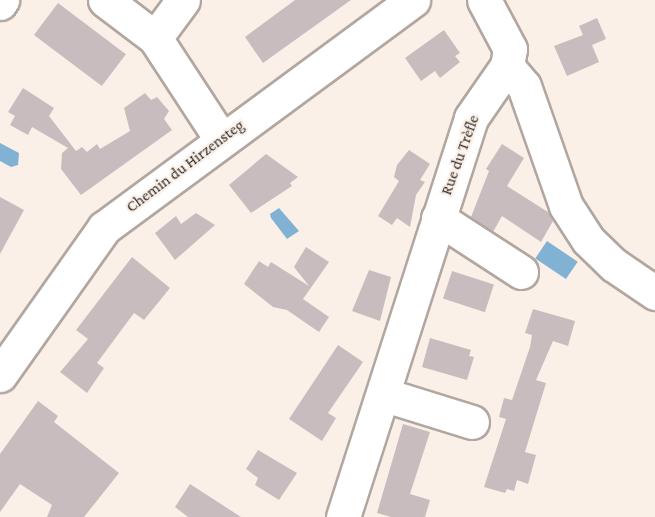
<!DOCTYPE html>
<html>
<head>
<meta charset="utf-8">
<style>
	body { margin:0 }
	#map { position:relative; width:655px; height:517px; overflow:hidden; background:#fbf0e8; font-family:"Crimson Pro",serif }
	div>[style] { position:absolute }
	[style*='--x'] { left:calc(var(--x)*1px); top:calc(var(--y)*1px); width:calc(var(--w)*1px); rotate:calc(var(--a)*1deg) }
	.water>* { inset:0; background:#81b2d4; transform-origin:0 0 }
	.building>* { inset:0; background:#c9bcbf; transform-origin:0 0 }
	.roads { filter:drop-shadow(2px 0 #b1a7a0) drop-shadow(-2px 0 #b1a7a0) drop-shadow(0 2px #b1a7a0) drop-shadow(0 -2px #b1a7a0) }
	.minor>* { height:33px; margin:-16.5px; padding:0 16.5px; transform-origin:16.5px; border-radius:16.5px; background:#fff }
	span { translate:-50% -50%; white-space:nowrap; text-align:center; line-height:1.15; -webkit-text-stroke:4.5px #fbf0e8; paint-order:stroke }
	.street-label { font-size:16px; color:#2d2926 }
</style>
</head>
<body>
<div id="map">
	<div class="water">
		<div style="clip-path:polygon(0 143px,19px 153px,18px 165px,11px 167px,0 161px)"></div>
		<div style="clip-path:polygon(279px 208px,299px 231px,287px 239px,271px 218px,270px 214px)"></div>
		<div style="left:547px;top:241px;width:37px;height:21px;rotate:34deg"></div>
	</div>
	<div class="building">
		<div style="clip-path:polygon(295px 0,351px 0,263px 63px,245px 37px)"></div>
		<div style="left:58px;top:3px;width:85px;height:40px;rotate:37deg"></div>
		<div style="clip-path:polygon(597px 18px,606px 39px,592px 45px,599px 62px,567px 76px,554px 46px,583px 35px,579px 26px)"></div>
		<div style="clip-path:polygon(444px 30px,460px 53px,455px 56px,460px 62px,440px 78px,435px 71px,421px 81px,405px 58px)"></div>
		<div style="clip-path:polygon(23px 88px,54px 108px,49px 116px,76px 151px,82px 147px,87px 152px,97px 144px,100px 149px,130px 131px,124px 108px,145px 93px,151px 100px,157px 97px,169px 111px,164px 119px,172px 130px,81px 195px,61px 169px,62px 153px,68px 148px,32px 127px,28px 135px,10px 125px,15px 116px,8px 112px)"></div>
		<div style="clip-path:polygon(502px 144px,524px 158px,507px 186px,548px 212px,553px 221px,541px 242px,502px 216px,493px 232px,471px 217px,489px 171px,486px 169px)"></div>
		<div style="clip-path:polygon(409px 150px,430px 164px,420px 180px,425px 182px,416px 195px,410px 227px,397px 218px,392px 225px,378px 216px,399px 181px,394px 177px,397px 165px)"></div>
		<div style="clip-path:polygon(266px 154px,298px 177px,290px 183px,292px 186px,251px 213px,229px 185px)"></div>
		<div style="clip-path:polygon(0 197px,24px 210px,0 254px)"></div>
		<div style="clip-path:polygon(196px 213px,215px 225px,175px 260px,155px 233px,176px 216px,181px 224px)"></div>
		<div style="clip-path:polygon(306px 247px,329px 262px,303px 299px,329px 317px,319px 332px,287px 310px,273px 307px,244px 284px,259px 261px,268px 267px,271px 262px,309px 286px,294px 267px)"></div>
		<div style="clip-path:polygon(132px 257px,170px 288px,144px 320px,134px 313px,97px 363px,104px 368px,87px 393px,60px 372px,88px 339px,76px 330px)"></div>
		<div style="clip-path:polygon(369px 270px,391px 277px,380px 321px,352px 311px)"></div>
		<div style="left:452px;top:271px;width:44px;height:29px;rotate:18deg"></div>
		<div style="clip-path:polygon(533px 309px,575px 321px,568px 346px,553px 341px,536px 380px,546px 383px,525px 452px,536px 455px,528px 484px,517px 480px,514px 491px,507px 489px,505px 493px,484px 487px,506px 419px,499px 417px,504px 398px,512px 400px,530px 347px,532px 335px,525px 333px)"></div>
		<div style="clip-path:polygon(430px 338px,471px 350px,469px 356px,474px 357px,467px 380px,422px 367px)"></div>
		<div style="clip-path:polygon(338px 345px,363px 362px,328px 413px,336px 418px,322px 441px,289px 419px)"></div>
		<div style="clip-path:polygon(38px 401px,58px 416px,54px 422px,119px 473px,84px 517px,47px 517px,52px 505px,20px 484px,0 512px,0 454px)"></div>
		<div style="clip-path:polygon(403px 424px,430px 432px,410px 494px,430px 500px,425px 517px,391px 517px,377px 513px)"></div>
		<div style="clip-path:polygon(258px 450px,297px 473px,279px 500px,255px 485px,258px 478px,246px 469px)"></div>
		<div style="clip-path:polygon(190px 484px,241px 517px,188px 517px,175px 507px)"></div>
	</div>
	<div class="roads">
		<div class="minor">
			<div style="--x:105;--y:0;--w:63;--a:37.2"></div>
			<div style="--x:155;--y:38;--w:121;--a:56.8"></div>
			<div style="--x:0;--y:3;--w:4;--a:-56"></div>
			<div style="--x:155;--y:38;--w:47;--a:-53.6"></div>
			<div style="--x:507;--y:66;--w:26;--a:50"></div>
			<div style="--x:524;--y:86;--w:127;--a:70.7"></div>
			<div style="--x:566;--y:206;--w:40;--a:57.1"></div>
			<div style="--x:588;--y:240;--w:36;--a:44"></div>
			<div style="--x:614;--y:265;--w:50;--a:34.3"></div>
			<div style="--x:438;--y:218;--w:99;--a:33"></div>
			<div style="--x:0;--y:375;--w:180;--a:-54.7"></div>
			<div style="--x:104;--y:228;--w:384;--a:-36.4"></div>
			<div style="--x:385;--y:395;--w:91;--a:17.2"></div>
			<div style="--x:343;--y:517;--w:419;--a:-72.2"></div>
			<div style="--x:471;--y:118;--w:63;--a:-55.3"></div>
			<div style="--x:507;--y:66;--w:17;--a:-80"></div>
			<div style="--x:510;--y:49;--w:55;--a:-118"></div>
		</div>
	</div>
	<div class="street-label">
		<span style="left:460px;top:155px;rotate:-70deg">Rue du Trèfle</span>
		<span style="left:185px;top:166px;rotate:-37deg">Chemin du Hirzensteg</span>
	</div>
</div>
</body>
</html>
